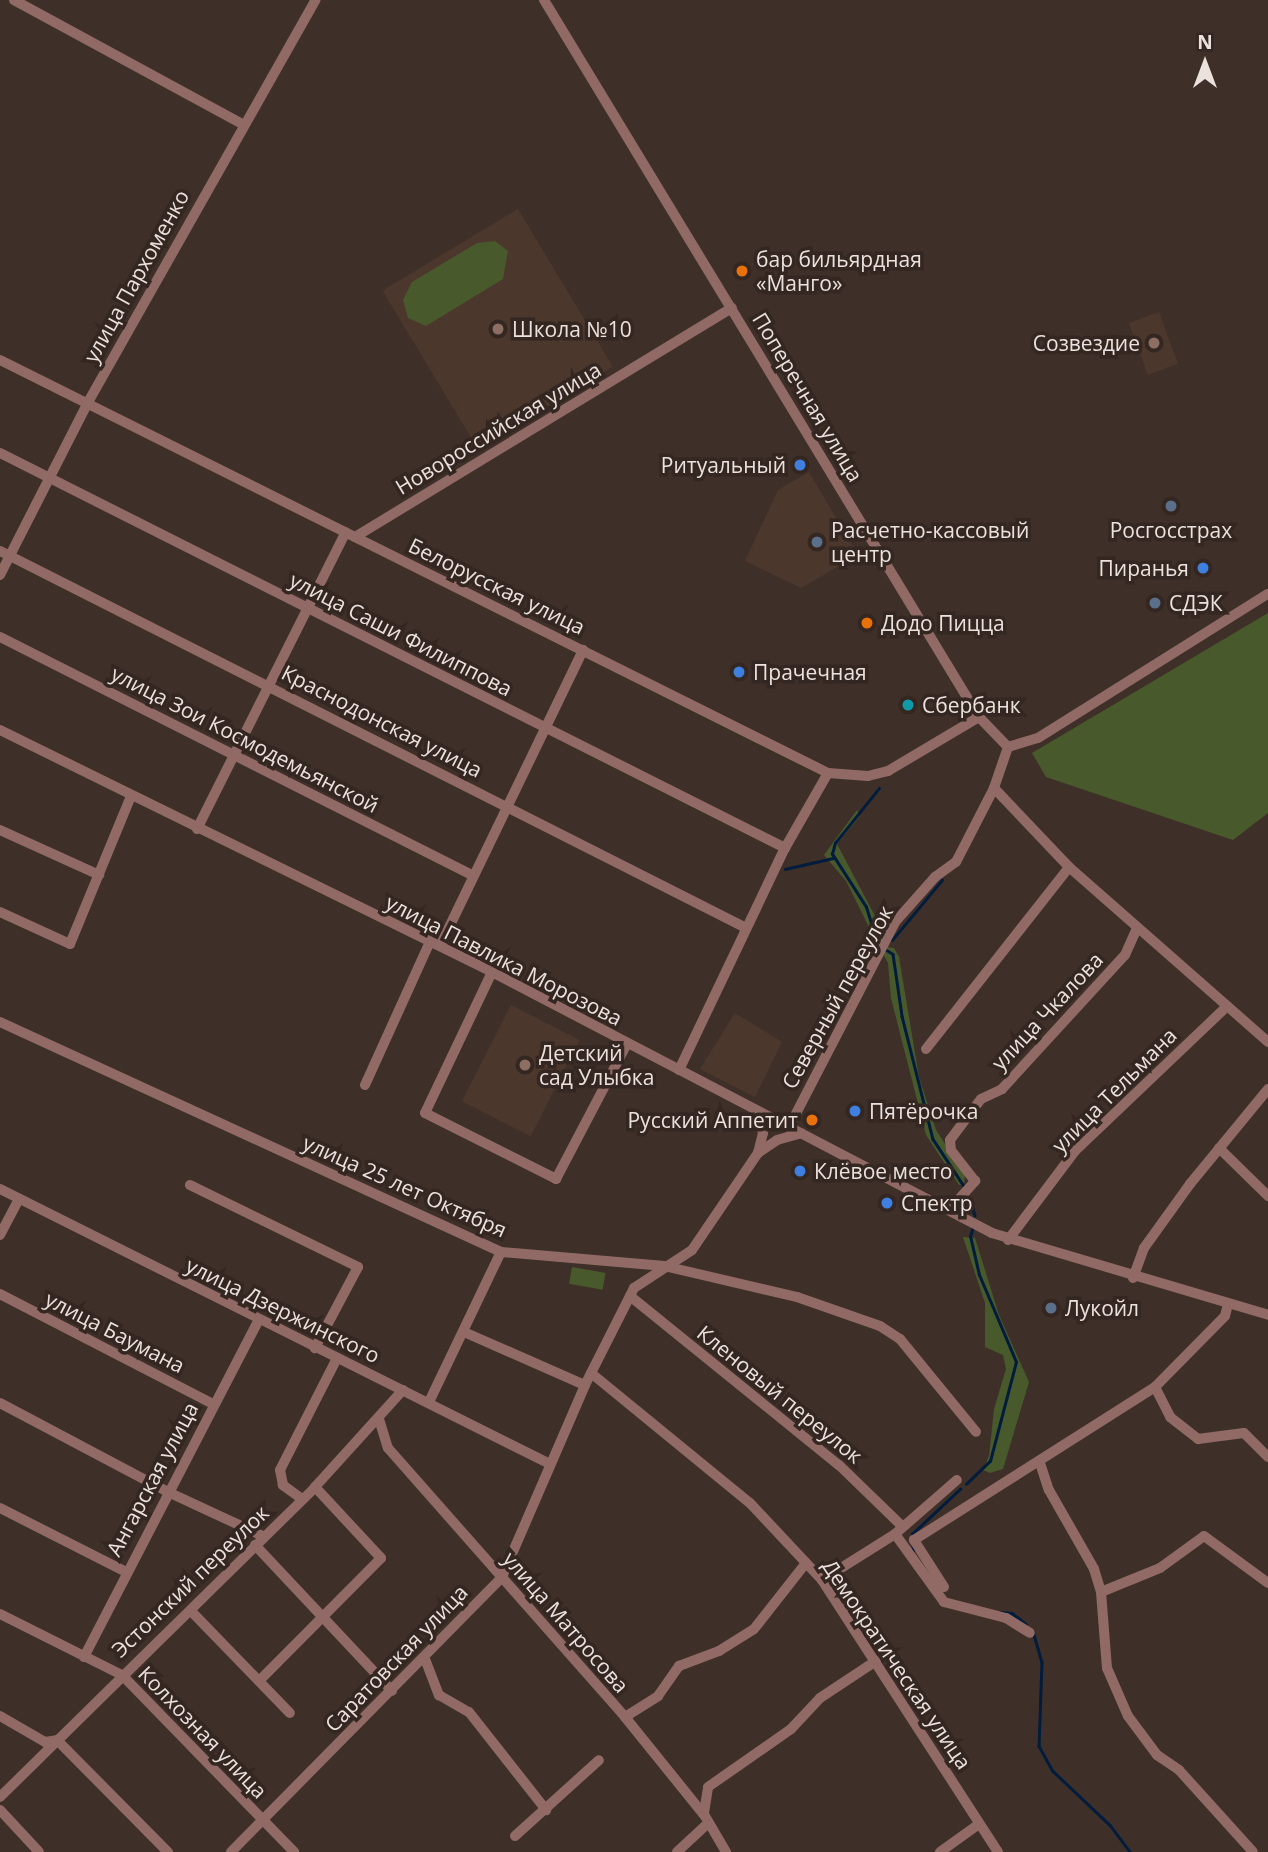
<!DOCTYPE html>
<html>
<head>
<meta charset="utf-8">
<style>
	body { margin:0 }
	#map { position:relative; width:1268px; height:1852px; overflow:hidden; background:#3e3029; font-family:"Open Sans",sans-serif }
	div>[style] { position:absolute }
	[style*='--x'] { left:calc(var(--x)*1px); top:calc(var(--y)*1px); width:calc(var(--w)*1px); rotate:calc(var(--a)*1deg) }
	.built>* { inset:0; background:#4c372d; transform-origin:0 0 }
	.green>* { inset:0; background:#48592b; transform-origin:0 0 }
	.stream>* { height:2.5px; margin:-1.25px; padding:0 1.25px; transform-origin:1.25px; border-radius:1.25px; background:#011c3c }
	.minor>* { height:10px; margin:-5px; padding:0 5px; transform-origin:5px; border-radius:5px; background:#916a66 }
	.dots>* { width:19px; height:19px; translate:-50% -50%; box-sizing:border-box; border:4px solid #342620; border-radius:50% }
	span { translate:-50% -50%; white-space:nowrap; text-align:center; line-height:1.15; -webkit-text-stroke:7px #342620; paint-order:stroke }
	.poi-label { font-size:21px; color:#ebe1dd }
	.left { translate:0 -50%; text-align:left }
	.right { translate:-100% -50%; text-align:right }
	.street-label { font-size:21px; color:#ebe1dd }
	.north { position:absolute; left:1170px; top:28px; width:70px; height:70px; -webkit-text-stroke:5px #342620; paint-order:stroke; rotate:0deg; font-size:19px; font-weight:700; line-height:28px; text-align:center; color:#ebe1dd }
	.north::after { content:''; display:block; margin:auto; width:24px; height:32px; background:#ebe1dd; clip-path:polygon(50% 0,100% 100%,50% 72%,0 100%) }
</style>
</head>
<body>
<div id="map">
	<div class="built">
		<div style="left:518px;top:209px;width:184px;height:158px;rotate:59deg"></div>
		<div style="left:1159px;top:312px;width:55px;height:32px;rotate:70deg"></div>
		<div style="clip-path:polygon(809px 472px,858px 555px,801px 588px,745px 561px,778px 490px)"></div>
		<div style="left:511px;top:1005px;width:77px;height:108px;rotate:27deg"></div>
		<div style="clip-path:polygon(735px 1013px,782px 1042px,755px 1097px,700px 1069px)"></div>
	</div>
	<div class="green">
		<div style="clip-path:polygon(495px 241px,508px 251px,503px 279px,426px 326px,408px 318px,403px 300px,412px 282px,477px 243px)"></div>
		<div style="clip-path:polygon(1268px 613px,1268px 813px,1233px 840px,1046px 777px,1032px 753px)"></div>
		<div style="clip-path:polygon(857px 810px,860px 816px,837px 844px,884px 933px,863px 970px,868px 925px,846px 881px,824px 855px)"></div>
		<div style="clip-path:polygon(887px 947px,894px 948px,899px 957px,919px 1077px,936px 1130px,965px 1175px,964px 1185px,959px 1185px,926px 1135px,891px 998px,888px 963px,882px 952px)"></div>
		<div style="clip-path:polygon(963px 1237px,975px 1238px,999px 1315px,1029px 1382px,1003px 1469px,990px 1473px,983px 1470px,989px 1456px,994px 1409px,1006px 1369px,1003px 1355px,985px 1347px,985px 1303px)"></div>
		<div style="left:572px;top:1267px;width:34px;height:17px;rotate:10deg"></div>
	</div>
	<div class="stream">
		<div style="--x:785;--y:869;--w:49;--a:-12.9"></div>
		<div style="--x:892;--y:940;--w:78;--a:-50.2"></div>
		<div style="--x:878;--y:946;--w:41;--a:-107.1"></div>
		<div style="--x:866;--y:907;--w:63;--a:-122.7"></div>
		<div style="--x:832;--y:854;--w:11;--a:-75"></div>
		<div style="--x:835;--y:843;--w:70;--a:-51.3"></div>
		<div style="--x:885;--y:949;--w:9;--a:32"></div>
		<div style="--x:893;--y:954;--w:63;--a:81.7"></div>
		<div style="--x:902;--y:1016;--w:127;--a:75.9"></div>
		<div style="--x:933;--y:1139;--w:56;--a:56.6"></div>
		<div style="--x:970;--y:1200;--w:16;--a:72"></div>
		<div style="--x:966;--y:1484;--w:33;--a:-44"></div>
		<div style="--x:990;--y:1461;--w:102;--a:-75.3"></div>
		<div style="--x:1016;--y:1362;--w:95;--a:-113"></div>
		<div style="--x:979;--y:1275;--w:39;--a:-103"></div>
		<div style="--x:970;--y:1237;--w:11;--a:-75"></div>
		<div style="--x:913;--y:1551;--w:17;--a:-93"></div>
		<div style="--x:912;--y:1534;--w:66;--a:-43.2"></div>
		<div style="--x:1001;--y:1612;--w:11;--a:5"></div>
		<div style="--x:1012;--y:1613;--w:18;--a:38"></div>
		<div style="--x:1033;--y:1631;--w:32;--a:74"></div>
		<div style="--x:1042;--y:1662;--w:84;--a:92"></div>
		<div style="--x:1039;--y:1746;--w:29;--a:61"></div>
		<div style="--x:1053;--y:1771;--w:79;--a:43.5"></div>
		<div style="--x:1110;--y:1825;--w:34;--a:53"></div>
	</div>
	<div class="minor">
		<div style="--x:14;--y:0;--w:260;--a:28.5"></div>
		<div style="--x:544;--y:0;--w:839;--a:58.76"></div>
		<div style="--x:979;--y:717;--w:42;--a:46"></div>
		<div style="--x:1008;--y:747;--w:31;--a:-17"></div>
		<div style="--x:1038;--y:738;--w:271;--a:-32.1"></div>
		<div style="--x:0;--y:360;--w:925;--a:26.51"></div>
		<div style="--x:828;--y:773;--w:40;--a:4.3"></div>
		<div style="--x:868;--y:776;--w:21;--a:-14"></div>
		<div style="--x:888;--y:771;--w:106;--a:-30.7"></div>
		<div style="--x:0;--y:453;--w:879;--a:26.71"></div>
		<div style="--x:355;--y:537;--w:441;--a:-31.3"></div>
		<div style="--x:0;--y:551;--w:836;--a:26.81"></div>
		<div style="--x:0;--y:575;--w:192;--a:-63"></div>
		<div style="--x:87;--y:404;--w:464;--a:-60.5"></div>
		<div style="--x:0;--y:637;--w:529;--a:26.76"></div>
		<div style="--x:0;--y:730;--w:548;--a:26.19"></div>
		<div style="--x:492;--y:972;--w:564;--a:27.56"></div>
		<div style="--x:992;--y:1233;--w:288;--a:16.5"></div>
		<div style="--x:1008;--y:747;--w:43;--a:108.9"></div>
		<div style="--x:994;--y:788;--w:109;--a:46.5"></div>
		<div style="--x:1069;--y:867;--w:265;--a:41.3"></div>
		<div style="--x:197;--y:829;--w:332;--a:-63.4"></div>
		<div style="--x:0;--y:830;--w:109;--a:24.4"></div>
		<div style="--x:0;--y:912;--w:77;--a:24.6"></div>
		<div style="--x:70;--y:944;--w:160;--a:-67.6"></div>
		<div style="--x:440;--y:946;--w:329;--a:-64.2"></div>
		<div style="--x:492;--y:972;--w:156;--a:115.4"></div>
		<div style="--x:425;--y:1113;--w:147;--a:26.7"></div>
		<div style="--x:556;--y:1179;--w:153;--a:-62.3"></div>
		<div style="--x:0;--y:1022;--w:551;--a:24.66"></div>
		<div style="--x:501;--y:1252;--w:164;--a:4.9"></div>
		<div style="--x:664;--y:1266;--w:137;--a:13.1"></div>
		<div style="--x:797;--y:1297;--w:88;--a:19.3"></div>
		<div style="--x:880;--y:1326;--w:24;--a:33"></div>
		<div style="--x:900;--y:1339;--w:120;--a:50.7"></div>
		<div style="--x:926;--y:1049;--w:231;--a:-51.8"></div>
		<div style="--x:679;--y:1070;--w:246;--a:-64.5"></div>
		<div style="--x:785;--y:848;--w:86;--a:-60.2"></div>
		<div style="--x:365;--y:1085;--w:157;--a:-65.6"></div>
		<div style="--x:789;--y:1127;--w:232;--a:-62.6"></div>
		<div style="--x:896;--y:921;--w:59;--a:-48.4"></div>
		<div style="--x:935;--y:877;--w:26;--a:-36"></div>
		<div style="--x:956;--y:862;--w:83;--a:-62.8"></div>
		<div style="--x:1219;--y:1148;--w:69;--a:44.4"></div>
		<div style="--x:758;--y:1153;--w:23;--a:-34"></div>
		<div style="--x:777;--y:1140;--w:25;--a:-16"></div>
		<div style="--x:190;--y:1185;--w:187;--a:26"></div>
		<div style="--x:358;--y:1267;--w:92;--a:118"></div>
		<div style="--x:0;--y:1189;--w:615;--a:26.57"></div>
		<div style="--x:950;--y:1209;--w:38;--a:-48"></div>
		<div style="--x:975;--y:1181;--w:39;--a:-128"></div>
		<div style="--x:951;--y:1150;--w:10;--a:-96"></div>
		<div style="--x:950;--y:1140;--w:51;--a:-52.9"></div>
		<div style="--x:981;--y:1099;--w:23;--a:-25"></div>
		<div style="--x:1002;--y:1089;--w:182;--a:-47.5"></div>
		<div style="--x:1125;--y:955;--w:30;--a:-66"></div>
		<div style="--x:0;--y:1235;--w:41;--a:-62.2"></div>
		<div style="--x:1008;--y:1240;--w:111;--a:-53"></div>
		<div style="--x:1075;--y:1151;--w:210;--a:-43.6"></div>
		<div style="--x:1133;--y:1278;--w:32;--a:-70"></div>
		<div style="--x:1144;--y:1248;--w:79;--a:-54.3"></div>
		<div style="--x:1190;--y:1184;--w:123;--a:-50.6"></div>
		<div style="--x:0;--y:1294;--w:240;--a:27.3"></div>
		<div style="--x:630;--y:1296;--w:269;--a:39"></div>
		<div style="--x:839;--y:1465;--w:86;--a:44.1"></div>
		<div style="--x:1228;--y:1304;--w:12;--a:104"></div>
		<div style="--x:1225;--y:1316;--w:100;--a:134.6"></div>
		<div style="--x:1155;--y:1387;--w:34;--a:63"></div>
		<div style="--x:1170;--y:1417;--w:36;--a:38"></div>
		<div style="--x:1198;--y:1439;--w:46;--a:-7.4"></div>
		<div style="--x:1244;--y:1433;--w:34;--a:45"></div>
		<div style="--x:464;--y:1332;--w:132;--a:23.7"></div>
		<div style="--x:591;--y:1373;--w:205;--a:39.3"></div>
		<div style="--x:750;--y:1503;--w:105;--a:46.9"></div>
		<div style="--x:822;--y:1580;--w:324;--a:57.1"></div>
		<div style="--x:429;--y:1402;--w:166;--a:-64.4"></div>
		<div style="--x:0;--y:1403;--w:190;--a:27.9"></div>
		<div style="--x:168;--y:1492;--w:105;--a:24.9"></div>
		<div style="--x:379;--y:1419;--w:30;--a:73"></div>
		<div style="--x:388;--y:1448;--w:359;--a:48.6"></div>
		<div style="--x:625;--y:1717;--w:127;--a:51.1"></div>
		<div style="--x:705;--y:1816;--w:42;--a:59.7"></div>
		<div style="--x:1040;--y:1463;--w:28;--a:72"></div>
		<div style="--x:1049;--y:1490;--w:91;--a:60.3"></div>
		<div style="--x:1094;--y:1569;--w:24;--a:73"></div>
		<div style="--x:1101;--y:1592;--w:76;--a:85.5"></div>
		<div style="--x:1107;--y:1668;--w:52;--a:66.4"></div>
		<div style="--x:1128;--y:1716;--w:49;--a:53.4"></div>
		<div style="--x:1157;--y:1755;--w:27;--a:34"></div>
		<div style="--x:1179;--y:1770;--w:110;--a:47.9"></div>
		<div style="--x:302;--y:1499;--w:24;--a:-144"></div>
		<div style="--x:283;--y:1485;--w:15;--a:-101"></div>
		<div style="--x:280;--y:1470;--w:126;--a:-63"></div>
		<div style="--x:0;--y:1508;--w:141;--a:26.9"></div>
		<div style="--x:895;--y:1534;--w:84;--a:54.2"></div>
		<div style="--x:944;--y:1602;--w:64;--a:14.5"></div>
		<div style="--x:1006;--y:1618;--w:28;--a:32"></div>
		<div style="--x:255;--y:1545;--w:200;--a:46.8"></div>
		<div style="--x:822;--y:1580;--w:86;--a:-32.2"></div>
		<div style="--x:895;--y:1534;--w:82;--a:-41.1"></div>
		<div style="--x:944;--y:1587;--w:56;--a:-122.6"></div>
		<div style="--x:914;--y:1540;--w:285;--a:-32.4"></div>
		<div style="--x:1101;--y:1592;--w:64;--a:-22.1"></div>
		<div style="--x:1160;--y:1568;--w:54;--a:-36"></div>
		<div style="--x:1204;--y:1536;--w:79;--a:36.3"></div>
		<div style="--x:191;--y:1611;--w:142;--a:45.9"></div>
		<div style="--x:0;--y:1614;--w:136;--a:26.6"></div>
		<div style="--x:122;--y:1675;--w:247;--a:45.8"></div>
		<div style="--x:84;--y:1657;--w:378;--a:-62.6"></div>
		<div style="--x:425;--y:1659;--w:39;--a:69"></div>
		<div style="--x:439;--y:1695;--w:34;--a:30"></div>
		<div style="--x:469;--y:1712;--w:125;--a:51.8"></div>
		<div style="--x:259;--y:1681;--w:173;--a:-45.2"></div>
		<div style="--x:381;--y:1558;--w:97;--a:-132.9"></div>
		<div style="--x:0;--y:1716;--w:52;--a:30"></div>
		<div style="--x:45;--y:1742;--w:12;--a:-9"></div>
		<div style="--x:57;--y:1740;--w:158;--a:45.3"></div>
		<div style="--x:625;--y:1717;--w:39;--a:-32"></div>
		<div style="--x:658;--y:1696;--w:37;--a:-55"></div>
		<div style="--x:679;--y:1666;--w:43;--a:-20.6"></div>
		<div style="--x:719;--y:1651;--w:41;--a:-32.2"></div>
		<div style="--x:754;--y:1629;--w:84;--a:-51.8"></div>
		<div style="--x:0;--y:1797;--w:442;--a:-44.5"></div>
		<div style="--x:315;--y:1487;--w:131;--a:-47.8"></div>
		<div style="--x:0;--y:1810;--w:57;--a:47.1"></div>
		<div style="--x:704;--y:1813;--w:26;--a:-81"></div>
		<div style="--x:708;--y:1787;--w:101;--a:-34.9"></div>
		<div style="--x:791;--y:1729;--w:42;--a:-46.9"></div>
		<div style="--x:820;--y:1698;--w:67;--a:-33.5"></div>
		<div style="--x:515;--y:1836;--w:113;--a:-42.1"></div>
		<div style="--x:231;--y:1852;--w:386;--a:-45.4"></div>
		<div style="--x:502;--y:1577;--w:209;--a:-66.6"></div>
		<div style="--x:585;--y:1385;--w:109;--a:-63.2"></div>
		<div style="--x:634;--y:1288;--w:69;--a:-33.2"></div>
		<div style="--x:692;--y:1250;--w:117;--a:-55.8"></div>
		<div style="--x:758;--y:1153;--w:21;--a:-76"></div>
		<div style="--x:763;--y:1133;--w:22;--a:-103"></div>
		<div style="--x:677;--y:1852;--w:41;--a:-43"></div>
		<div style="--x:940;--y:1852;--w:48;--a:-35.7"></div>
	</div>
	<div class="dots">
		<div style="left:742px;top:271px;background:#e8710a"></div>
		<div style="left:498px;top:329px;background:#8d6e63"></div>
		<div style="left:1154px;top:343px;background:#8d6e63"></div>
		<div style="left:800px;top:465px;background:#3f7fe0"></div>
		<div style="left:1171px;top:506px;background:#5c6f8a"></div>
		<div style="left:817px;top:542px;background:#5c6f8a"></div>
		<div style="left:1203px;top:568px;background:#3f7fe0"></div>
		<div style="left:1155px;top:603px;background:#5c6f8a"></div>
		<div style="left:867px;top:623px;background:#e8710a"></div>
		<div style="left:739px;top:672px;background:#3f7fe0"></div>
		<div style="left:908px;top:705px;background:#0f9aa8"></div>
		<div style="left:525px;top:1065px;background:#8d6e63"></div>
		<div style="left:855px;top:1111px;background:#3f7fe0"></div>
		<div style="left:812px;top:1120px;background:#e8710a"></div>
		<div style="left:800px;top:1171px;background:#3f7fe0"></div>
		<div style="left:887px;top:1203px;background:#3f7fe0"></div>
		<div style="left:1051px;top:1308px;background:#5c6f8a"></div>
	</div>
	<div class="poi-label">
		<span class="left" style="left:756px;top:271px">бар бильярдная<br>«Манго»</span>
		<span class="left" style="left:512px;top:329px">Школа №10</span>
		<span class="right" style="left:1140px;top:343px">Созвездие</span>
		<span class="right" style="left:786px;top:465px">Ритуальный</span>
		<span class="left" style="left:831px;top:542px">Расчетно-кассовый<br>центр</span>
		<span style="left:1171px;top:530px">Росгосстрах</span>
		<span class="right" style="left:1189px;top:568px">Пиранья</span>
		<span class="left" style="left:1169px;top:603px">СДЭК</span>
		<span class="left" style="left:881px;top:623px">Додо Пицца</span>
		<span class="left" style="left:753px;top:672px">Прачечная</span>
		<span class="left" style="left:922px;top:705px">Сбербанк</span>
		<span class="left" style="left:539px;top:1065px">Детский<br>сад Улыбка</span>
		<span class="left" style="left:869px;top:1111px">Пятёрочка</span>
		<span class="right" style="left:798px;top:1120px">Русский Аппетит</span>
		<span class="left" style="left:814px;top:1171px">Клёвое место</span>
		<span class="left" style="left:901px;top:1203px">Спектр</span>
		<span class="left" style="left:1065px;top:1308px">Лукойл</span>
	</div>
	<div class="street-label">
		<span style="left:136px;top:276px;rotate:-61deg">улица Пархоменко</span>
		<span style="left:808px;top:397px;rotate:59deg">Поперечная улица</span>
		<span style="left:498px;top:428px;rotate:-31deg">Новороссийская улица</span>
		<span style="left:497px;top:586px;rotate:26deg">Белорусская улица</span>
		<span style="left:401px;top:634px;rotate:27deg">улица Саши Филиппова</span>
		<span style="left:382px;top:721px;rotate:27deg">Краснодонская улица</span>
		<span style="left:245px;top:739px;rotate:27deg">улица Зои Космодемьянской</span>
		<span style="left:504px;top:960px;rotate:27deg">улица Павлика Морозова</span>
		<span style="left:837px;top:997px;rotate:-61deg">Северный переулок</span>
		<span style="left:1047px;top:1011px;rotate:-47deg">улица Чкалова</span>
		<span style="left:1114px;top:1090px;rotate:-45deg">улица Тельмана</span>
		<span style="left:405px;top:1186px;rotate:24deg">улица 25 лет Октября</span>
		<span style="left:283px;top:1310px;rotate:26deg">улица Дзержинского</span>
		<span style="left:115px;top:1332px;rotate:27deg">улица Баумана</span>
		<span style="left:780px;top:1394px;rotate:39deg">Кленовый переулок</span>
		<span style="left:152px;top:1479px;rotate:-62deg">Ангарская улица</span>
		<span style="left:190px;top:1581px;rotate:-44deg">Эстонский переулок</span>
		<span style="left:566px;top:1622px;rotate:49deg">улица Матросова</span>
		<span style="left:396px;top:1658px;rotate:-46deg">Саратовская улица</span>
		<span style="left:897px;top:1664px;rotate:56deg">Демократическая улица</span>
		<span style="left:203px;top:1732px;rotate:46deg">Колхозная улица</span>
	</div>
	<div class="north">N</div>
</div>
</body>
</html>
